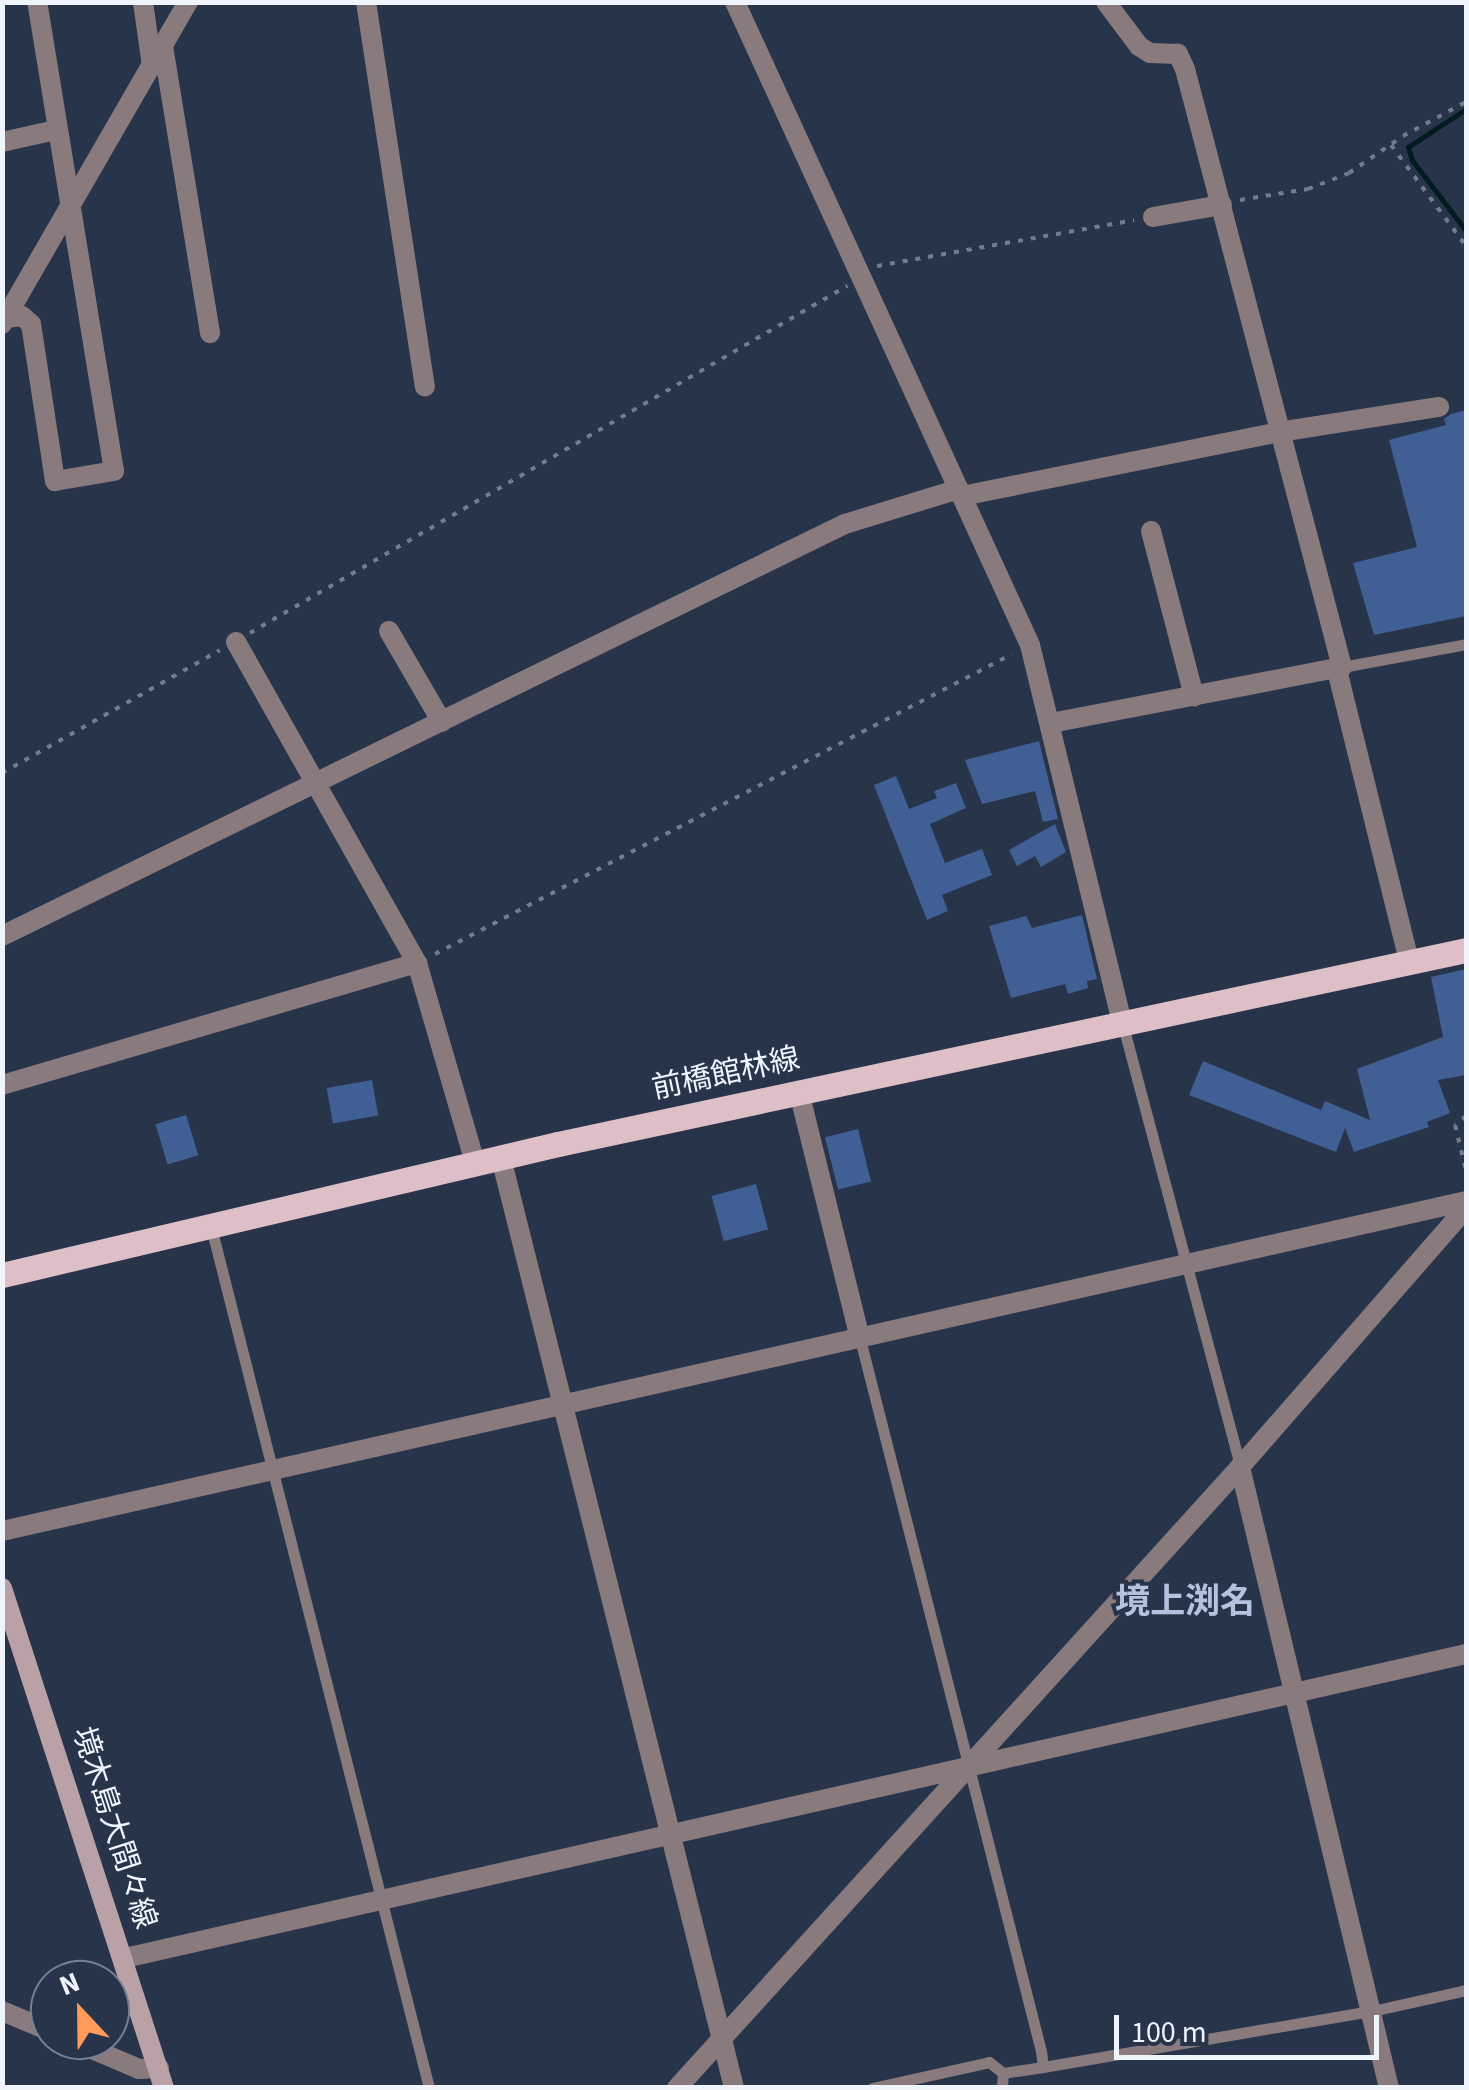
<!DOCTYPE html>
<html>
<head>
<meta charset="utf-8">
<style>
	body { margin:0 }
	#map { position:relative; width:1469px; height:2090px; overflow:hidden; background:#27344a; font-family:"Source Sans 3","Noto Sans JP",sans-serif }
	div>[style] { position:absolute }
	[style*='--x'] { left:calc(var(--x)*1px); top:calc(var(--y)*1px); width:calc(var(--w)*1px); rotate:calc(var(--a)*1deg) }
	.stream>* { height:5px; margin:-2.5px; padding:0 2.5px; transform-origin:2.5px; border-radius:2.5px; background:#001c1e }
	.building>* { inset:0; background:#3f5f95; transform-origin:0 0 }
	.path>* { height:4px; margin-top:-2px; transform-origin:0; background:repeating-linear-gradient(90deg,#727c8d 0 5px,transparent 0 13px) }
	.lane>* { height:11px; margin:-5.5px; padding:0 5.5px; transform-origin:5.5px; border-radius:5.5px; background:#897a7e }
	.street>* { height:20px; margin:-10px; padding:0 10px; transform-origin:10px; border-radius:10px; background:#897a7e }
	.secondary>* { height:20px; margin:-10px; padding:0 10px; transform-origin:10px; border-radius:10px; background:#b9a1a7 }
	.primary>* { height:25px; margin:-12.5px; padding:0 12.5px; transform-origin:12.5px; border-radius:12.5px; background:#debfc7 }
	span { translate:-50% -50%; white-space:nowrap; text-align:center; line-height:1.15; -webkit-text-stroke:8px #27344a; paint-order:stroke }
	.street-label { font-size:30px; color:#eff4fd }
	.quarter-label { font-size:35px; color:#b3c3df; font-weight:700 }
	.frame { position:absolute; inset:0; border:5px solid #eff4fd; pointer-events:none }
	.north { position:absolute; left:30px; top:1960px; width:100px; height:100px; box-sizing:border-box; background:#27344a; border:2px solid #778192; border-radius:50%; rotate:338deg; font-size:28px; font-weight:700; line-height:40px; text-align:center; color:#eff4fd }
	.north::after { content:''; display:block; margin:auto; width:35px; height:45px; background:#ff9b5b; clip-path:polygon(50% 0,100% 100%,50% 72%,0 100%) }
	.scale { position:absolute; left:1114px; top:2015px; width:265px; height:45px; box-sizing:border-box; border:5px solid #eff4fd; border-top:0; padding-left:12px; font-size:30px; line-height:35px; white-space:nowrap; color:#eff4fd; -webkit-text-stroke:8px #27344a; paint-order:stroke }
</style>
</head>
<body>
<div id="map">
	<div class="stream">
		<div style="--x:1466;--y:2;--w:2;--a:90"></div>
		<div style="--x:1466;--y:109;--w:69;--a:146.8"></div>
		<div style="--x:1408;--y:147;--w:14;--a:73"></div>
		<div style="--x:1412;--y:160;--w:89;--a:52.7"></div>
	</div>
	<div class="building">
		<div style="clip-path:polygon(1466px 410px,1466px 616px,1374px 635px,1353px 563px,1417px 547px,1389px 440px,1446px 425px,1444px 419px,1451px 414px)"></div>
		<div style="clip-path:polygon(1039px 741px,1058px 819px,1043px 822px,1035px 791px,982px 804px,965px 760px)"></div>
		<div style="clip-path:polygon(896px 776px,909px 809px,937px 798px,934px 791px,956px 783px,966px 808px,930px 824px,945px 863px,982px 849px,992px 875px,942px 895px,948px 911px,927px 920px,874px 785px)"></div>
		<div style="clip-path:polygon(1055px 824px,1066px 852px,1041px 867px,1035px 856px,1017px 866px,1009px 850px)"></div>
		<div style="clip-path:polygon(1082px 915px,1097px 979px,1087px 981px,1088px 988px,1068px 994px,1065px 984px,1011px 998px,989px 926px,1026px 916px,1032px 928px)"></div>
		<div style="clip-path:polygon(1466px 969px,1466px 1075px,1438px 1080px,1450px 1113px,1427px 1122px,1429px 1127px,1354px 1152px,1345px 1128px,1336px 1152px,1189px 1095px,1203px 1061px,1321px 1110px,1325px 1101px,1370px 1120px,1357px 1069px,1443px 1037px,1431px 977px)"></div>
		<div style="left:372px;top:1080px;width:36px;height:46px;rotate:80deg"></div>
		<div style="left:186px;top:1115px;width:42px;height:32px;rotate:73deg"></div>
		<div style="left:858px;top:1129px;width:54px;height:34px;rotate:76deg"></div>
		<div style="left:756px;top:1184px;width:47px;height:46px;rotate:75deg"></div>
	</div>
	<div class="path">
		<div style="--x:1391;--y:145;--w:126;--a:53.4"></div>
		<div style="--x:1240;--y:200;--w:69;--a:-9.2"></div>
		<div style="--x:1308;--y:189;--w:44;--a:-21.3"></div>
		<div style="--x:1349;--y:173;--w:65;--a:-34.4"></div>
		<div style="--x:1403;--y:136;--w:72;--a:-28.4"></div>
		<div style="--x:877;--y:266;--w:261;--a:-10.1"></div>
		<div style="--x:250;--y:633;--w:691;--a:-30.17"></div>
		<div style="--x:2;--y:773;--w:250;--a:-29.4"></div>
		<div style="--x:435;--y:954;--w:650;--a:-27.47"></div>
		<div style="--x:1466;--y:1116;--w:14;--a:141"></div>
		<div style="--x:1455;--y:1125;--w:46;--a:76.3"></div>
	</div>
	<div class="lane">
		<div style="--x:1342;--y:667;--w:126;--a:-10.5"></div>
		<div style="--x:1122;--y:1022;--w:460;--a:75.1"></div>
		<div style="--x:211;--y:1227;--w:888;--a:75.79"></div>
		<div style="--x:859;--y:1335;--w:739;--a:75.74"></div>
		<div style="--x:1041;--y:2051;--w:16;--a:83"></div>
		<div style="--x:1043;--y:2067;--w:40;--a:171.5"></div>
		<div style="--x:1003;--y:2073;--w:15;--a:94"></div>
		<div style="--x:1043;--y:2067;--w:334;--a:-9.7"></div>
		<div style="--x:1372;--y:2011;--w:96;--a:-12.6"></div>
		<div style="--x:872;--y:2088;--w:120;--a:-12.5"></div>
		<div style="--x:989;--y:2062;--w:18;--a:38"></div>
	</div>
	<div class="street">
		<div style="--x:143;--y:2;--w:65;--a:82"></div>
		<div style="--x:366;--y:2;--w:389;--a:81.3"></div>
		<div style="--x:735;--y:2;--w:707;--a:65.35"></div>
		<div style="--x:1030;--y:645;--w:388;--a:76.3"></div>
		<div style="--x:163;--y:46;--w:291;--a:80.7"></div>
		<div style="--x:2;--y:142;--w:55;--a:-12.5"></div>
		<div style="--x:1153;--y:217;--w:70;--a:-9.9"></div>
		<div style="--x:6;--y:318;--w:16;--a:-7"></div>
		<div style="--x:22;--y:316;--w:12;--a:42"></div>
		<div style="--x:31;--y:324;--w:159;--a:81.3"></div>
		<div style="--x:55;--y:481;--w:60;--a:-9.6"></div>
		<div style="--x:114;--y:471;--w:475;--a:-99.3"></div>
		<div style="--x:2;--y:324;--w:372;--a:-60"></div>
		<div style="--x:962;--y:496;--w:323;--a:-11.4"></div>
		<div style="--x:1279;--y:432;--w:162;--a:-8.9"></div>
		<div style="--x:1151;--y:531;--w:171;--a:75.4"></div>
		<div style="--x:389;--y:631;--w:105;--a:59.8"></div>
		<div style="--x:236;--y:642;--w:369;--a:60.6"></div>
		<div style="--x:417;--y:963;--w:208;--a:73.8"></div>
		<div style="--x:1337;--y:670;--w:300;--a:76.1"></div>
		<div style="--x:1051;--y:723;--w:296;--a:-10.9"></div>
		<div style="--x:1342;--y:667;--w:618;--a:-104.71"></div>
		<div style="--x:1185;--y:69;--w:17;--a:-115"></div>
		<div style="--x:1178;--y:54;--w:28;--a:-178"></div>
		<div style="--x:1150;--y:53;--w:13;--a:-148"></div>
		<div style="--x:1139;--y:46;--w:55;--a:-126.9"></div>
		<div style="--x:2;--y:936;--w:938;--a:-26.05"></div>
		<div style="--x:845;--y:524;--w:119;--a:-17.1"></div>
		<div style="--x:2;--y:1085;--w:433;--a:-16.4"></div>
		<div style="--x:799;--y:1092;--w:249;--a:76.1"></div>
		<div style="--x:501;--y:1158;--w:959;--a:75.93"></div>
		<div style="--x:1240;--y:1467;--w:639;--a:76.51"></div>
		<div style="--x:2;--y:1531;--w:1501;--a:-12.7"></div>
		<div style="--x:125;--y:1958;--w:1375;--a:-12.77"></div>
		<div style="--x:2;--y:2011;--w:52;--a:22.6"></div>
		<div style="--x:71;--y:2040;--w:74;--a:23.1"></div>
		<div style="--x:139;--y:2069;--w:20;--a:-3"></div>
		<div style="--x:677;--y:2088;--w:838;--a:-47.8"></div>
		<div style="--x:1240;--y:1467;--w:344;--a:-48.9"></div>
	</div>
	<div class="secondary">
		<div style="--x:2;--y:1588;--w:526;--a:72.05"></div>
	</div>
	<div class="primary">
		<div style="--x:2;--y:1275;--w:571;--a:-13.26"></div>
		<div style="--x:558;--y:1144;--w:928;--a:-12.06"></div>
	</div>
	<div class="street-label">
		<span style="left:726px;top:1074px;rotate:-12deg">前橋館林線</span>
		<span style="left:114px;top:1828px;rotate:72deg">境木島大間々線</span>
	</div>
	<div class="quarter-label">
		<span style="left:1185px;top:1602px">境上渕名</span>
	</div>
	<div class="frame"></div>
	<div class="north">N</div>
	<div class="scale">100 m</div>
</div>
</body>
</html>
